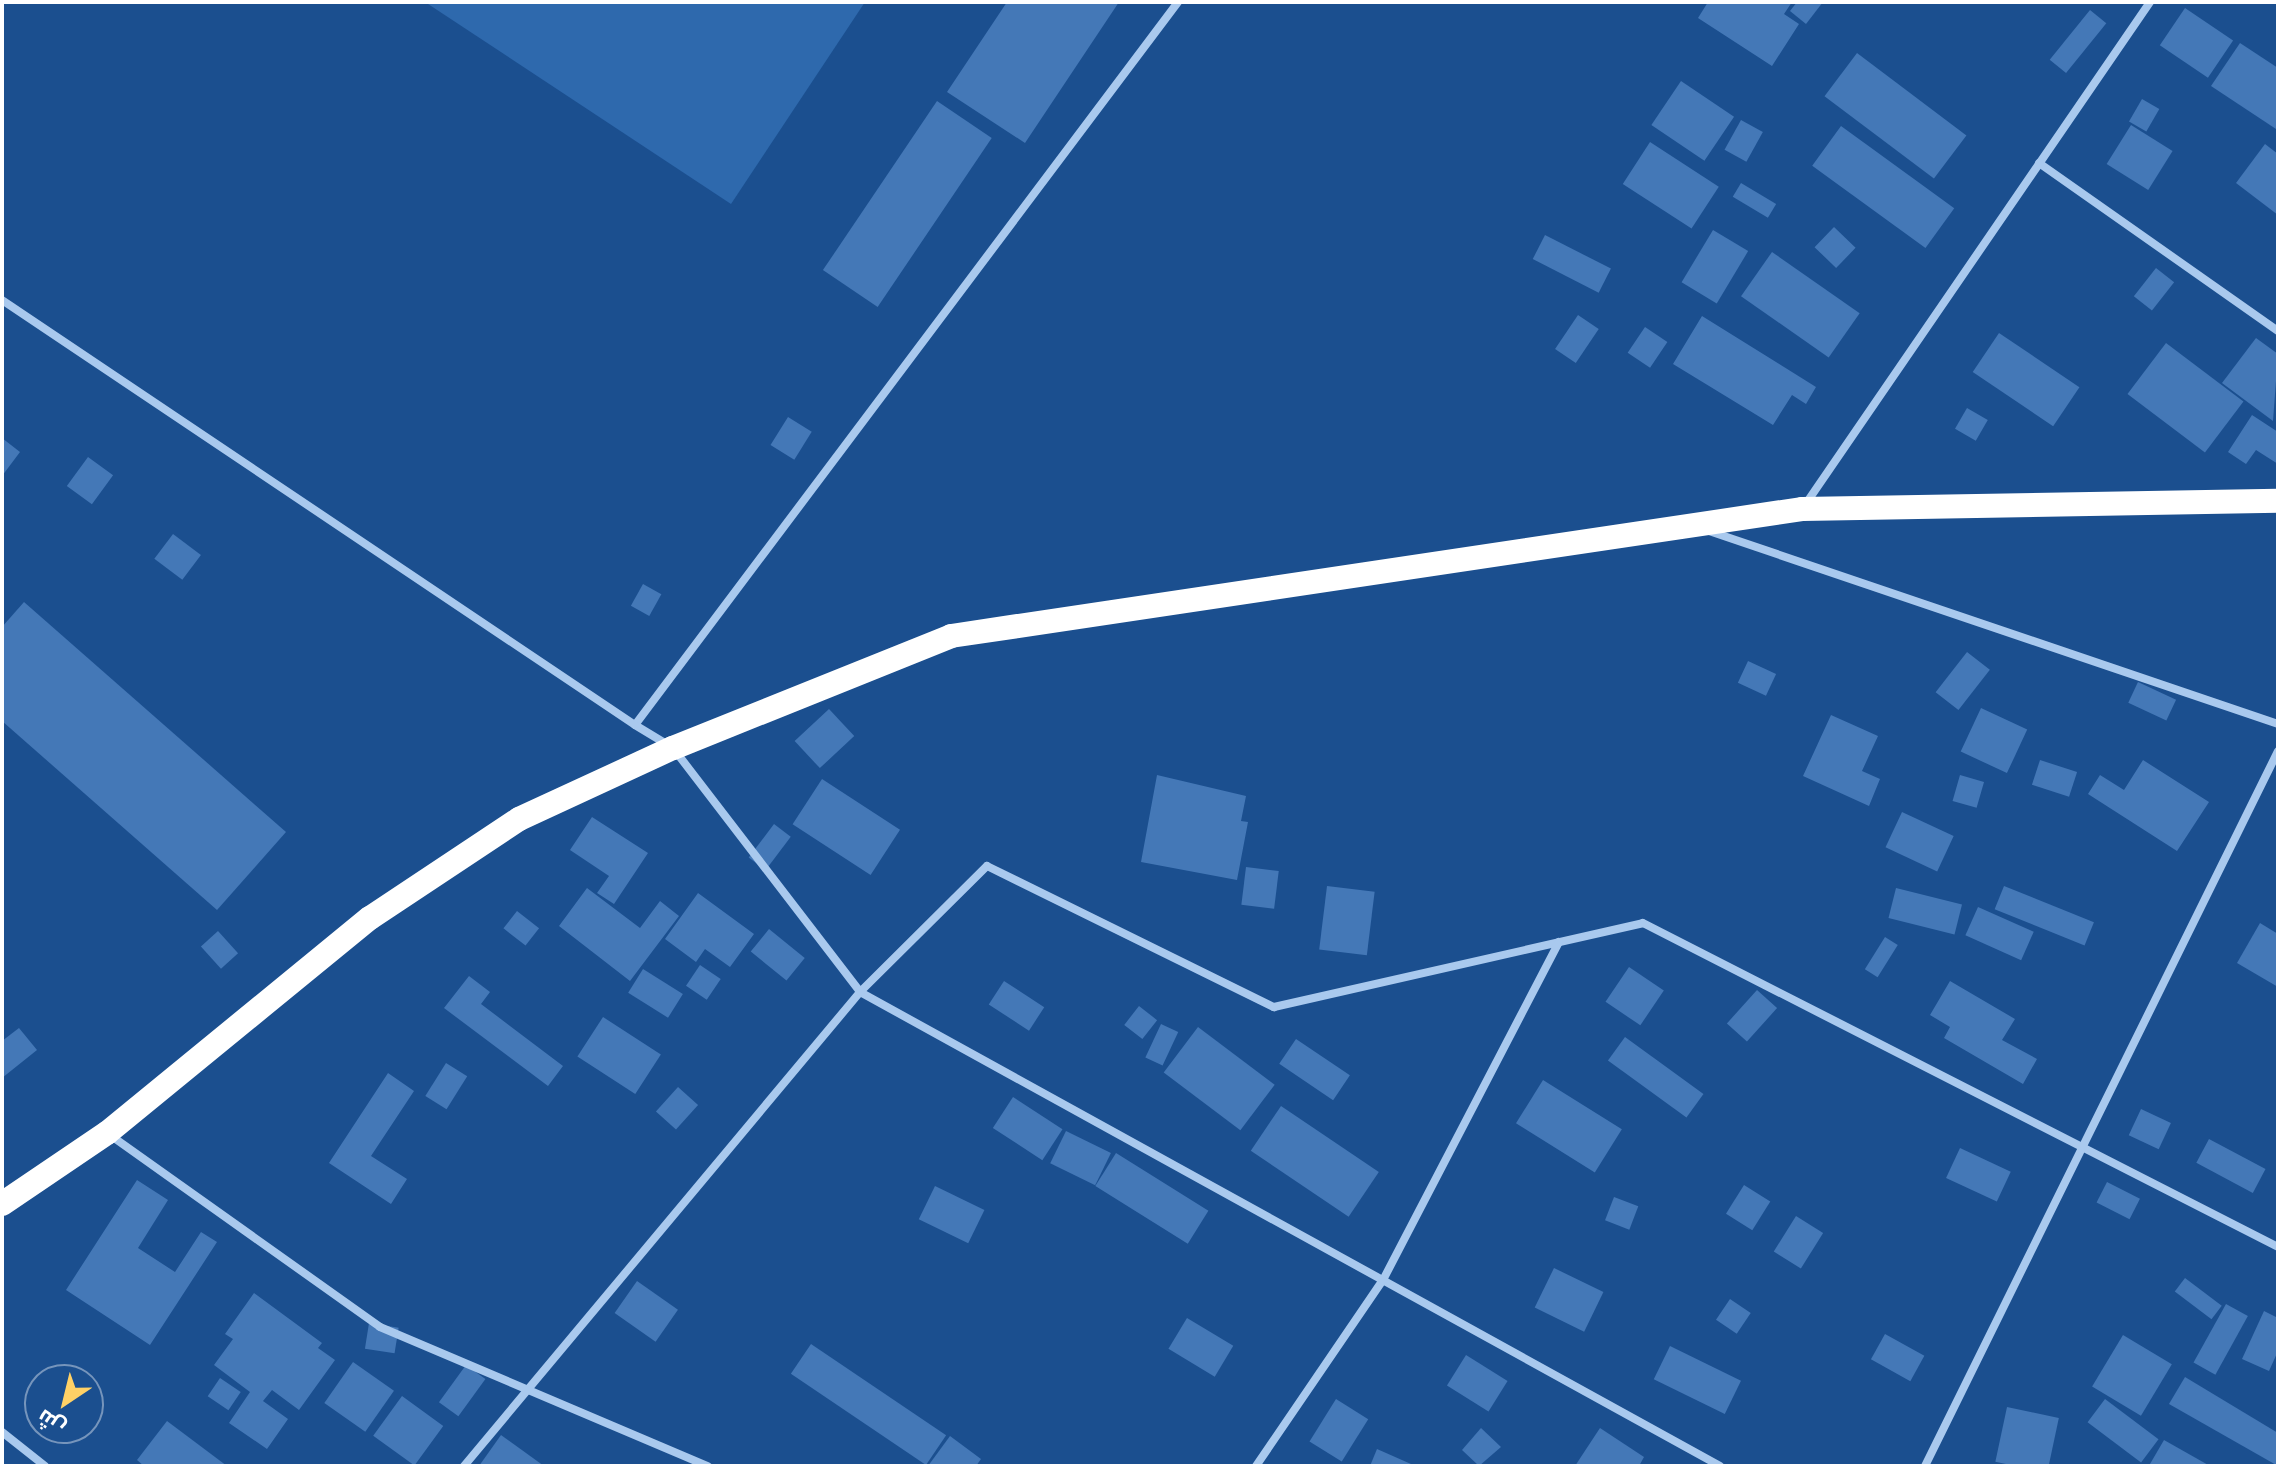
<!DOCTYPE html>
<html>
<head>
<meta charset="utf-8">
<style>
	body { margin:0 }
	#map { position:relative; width:2280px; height:1468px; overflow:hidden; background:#1b4f8f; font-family:Signika,Cairo,sans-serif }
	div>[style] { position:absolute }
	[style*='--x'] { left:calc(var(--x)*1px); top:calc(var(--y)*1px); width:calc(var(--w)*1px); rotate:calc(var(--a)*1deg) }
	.green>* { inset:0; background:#2e69ad }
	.building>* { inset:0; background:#4478b7; transform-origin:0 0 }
	.street>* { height:8px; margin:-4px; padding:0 4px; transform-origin:4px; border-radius:4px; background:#a9c9ee }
	.highway>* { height:24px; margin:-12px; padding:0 12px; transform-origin:12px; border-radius:12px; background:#fff }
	span { translate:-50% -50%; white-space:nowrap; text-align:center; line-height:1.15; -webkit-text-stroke:6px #1b4f8f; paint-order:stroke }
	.frame { position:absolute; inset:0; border:4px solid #fff; pointer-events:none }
	.north { position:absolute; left:24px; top:1364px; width:80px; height:80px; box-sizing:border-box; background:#1b4f8f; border:2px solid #7695bc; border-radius:50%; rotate:215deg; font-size:22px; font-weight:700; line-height:32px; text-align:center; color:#fff }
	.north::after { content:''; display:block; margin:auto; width:28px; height:36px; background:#ffd166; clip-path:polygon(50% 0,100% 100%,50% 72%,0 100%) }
</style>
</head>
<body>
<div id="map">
	<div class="green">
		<div style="clip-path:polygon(425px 2px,865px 2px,731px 204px)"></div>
	</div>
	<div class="building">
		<div style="clip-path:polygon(1007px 2px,1119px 2px,1025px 143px,947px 92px)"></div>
		<div style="clip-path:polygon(1708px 2px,1792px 2px,1784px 14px,1799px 24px,1772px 66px,1698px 18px)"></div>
		<div style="clip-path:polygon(1797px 2px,1823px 2px,1806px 24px,1790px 11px)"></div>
		<div style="left:2185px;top:8px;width:58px;height:45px;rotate:34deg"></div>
		<div style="left:2090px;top:10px;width:21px;height:64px;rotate:39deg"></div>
		<div style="clip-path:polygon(2240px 43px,2278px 68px,2276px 129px,2211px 86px)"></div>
		<div style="left:1857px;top:53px;width:137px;height:54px;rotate:37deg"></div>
		<div style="left:1681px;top:81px;width:64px;height:53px;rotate:34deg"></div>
		<div style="left:2142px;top:99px;width:20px;height:26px;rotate:30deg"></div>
		<div style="left:937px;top:101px;width:66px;height:204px;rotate:34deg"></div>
		<div style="left:1741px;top:120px;width:25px;height:34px;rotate:29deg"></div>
		<div style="left:2131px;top:125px;width:49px;height:46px;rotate:32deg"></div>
		<div style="left:1841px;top:126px;width:140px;height:49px;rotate:36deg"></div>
		<div style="left:1650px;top:142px;width:82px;height:50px;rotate:33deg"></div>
		<div style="clip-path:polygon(2265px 144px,2278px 154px,2278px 215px,2236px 183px)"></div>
		<div style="left:1741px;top:183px;width:41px;height:16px;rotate:31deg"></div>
		<div style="left:1834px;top:227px;width:30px;height:28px;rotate:44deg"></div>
		<div style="left:1713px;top:230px;width:41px;height:61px;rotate:31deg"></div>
		<div style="left:1545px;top:235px;width:74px;height:27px;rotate:27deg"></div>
		<div style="left:1772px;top:252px;width:107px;height:54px;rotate:35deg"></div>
		<div style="left:2156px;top:268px;width:23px;height:36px;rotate:38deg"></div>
		<div style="left:1578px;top:315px;width:25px;height:41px;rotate:34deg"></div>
		<div style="clip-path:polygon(1702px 316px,1816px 387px,1806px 404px,1792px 395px,1773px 425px,1673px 364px)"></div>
		<div style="left:1645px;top:327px;width:27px;height:31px;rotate:34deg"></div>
		<div style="left:1999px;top:333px;width:97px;height:47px;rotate:34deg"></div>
		<div style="clip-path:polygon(2256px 338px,2278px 354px,2273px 421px,2222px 383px)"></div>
		<div style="left:2166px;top:343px;width:97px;height:64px;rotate:37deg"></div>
		<div style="left:1967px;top:408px;width:24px;height:24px;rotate:30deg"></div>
		<div style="clip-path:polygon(2252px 415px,2278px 432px,2278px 464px,2256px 450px,2246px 464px,2228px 452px)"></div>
		<div style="left:788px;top:417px;width:28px;height:33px;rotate:32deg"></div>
		<div style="clip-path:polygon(2px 438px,20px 452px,2px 476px)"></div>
		<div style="left:88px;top:457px;width:31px;height:36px;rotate:36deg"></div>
		<div style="left:173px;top:534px;width:35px;height:31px;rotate:37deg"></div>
		<div style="left:643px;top:584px;width:21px;height:25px;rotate:29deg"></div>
		<div style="clip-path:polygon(24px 602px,286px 832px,217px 910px,2px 721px,2px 627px)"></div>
		<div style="left:1967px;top:652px;width:29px;height:51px;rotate:38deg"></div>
		<div style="left:1748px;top:661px;width:31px;height:24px;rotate:25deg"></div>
		<div style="left:2138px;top:682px;width:42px;height:23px;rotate:25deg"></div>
		<div style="left:1981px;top:708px;width:51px;height:48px;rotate:25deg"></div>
		<div style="left:829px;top:709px;width:37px;height:47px;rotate:47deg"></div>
		<div style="clip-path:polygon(1831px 715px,1878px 736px,1862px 771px,1880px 779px,1869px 806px,1803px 776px)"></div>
		<div style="left:2040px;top:760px;width:39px;height:26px;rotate:18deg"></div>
		<div style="clip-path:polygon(2143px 760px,2209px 802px,2177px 851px,2088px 794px,2100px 775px,2124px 790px)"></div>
		<div style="clip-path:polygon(1157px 775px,1246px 796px,1241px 821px,1248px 822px,1237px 880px,1141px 862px)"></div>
		<div style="left:1960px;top:775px;width:25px;height:27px;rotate:16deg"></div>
		<div style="left:822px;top:779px;width:93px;height:54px;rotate:33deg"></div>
		<div style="left:1902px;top:812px;width:57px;height:39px;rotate:25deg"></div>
		<div style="clip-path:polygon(592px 817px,648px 853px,614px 904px,597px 893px,609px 876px,570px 850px)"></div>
		<div style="left:774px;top:824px;width:21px;height:42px;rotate:37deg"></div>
		<div style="left:1246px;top:867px;width:33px;height:38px;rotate:7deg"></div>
		<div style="left:1327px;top:886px;width:48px;height:64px;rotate:7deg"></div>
		<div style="left:2004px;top:886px;width:97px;height:25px;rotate:22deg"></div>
		<div style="clip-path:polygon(587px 888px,640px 928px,660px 901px,679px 916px,630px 981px,559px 926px)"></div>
		<div style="left:1896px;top:888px;width:68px;height:31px;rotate:14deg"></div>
		<div style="clip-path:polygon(698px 893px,754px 934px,730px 967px,705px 949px,696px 962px,665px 939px)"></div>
		<div style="left:1978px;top:907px;width:61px;height:31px;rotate:24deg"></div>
		<div style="left:517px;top:911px;width:28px;height:22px;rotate:38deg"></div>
		<div style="clip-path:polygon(2260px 923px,2278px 934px,2278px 987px,2237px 963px)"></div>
		<div style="left:769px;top:929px;width:46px;height:29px;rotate:39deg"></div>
		<div style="left:218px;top:931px;width:30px;height:23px;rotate:48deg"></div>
		<div style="left:1885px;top:937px;width:15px;height:38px;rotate:32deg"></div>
		<div style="left:700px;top:965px;width:25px;height:25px;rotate:34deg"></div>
		<div style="left:1629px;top:967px;width:42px;height:42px;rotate:34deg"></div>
		<div style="left:643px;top:969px;width:47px;height:28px;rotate:32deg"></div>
		<div style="clip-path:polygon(469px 976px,490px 992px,481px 1004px,563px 1066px,548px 1086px,444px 1008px)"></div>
		<div style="left:1004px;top:981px;width:48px;height:28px;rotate:33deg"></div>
		<div style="clip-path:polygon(1950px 981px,2015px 1019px,2002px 1040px,2037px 1059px,2023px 1084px,1944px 1038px,1950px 1027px,1930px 1015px)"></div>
		<div style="left:1757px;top:990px;width:27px;height:45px;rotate:42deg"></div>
		<div style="left:1139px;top:1006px;width:23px;height:24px;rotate:38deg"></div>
		<div style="left:603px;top:1017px;width:69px;height:47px;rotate:33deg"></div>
		<div style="left:1161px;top:1024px;width:19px;height:37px;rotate:25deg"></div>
		<div style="left:1198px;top:1027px;width:96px;height:57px;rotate:37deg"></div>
		<div style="clip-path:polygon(19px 1028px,37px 1050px,2px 1078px,2px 1041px)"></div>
		<div style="left:1625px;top:1037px;width:97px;height:29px;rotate:36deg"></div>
		<div style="left:1296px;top:1039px;width:65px;height:30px;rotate:34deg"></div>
		<div style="left:446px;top:1063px;width:25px;height:39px;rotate:32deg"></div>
		<div style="clip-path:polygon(388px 1073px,414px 1091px,371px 1156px,407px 1179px,391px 1204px,329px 1163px)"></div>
		<div style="left:1543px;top:1080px;width:93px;height:51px;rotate:32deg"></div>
		<div style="left:678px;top:1087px;width:27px;height:33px;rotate:42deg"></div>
		<div style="left:1013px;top:1097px;width:59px;height:37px;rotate:33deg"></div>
		<div style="left:1281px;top:1106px;width:118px;height:54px;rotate:34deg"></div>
		<div style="left:2141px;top:1109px;width:33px;height:29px;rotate:25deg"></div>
		<div style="left:1066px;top:1131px;width:50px;height:36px;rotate:26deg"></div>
		<div style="left:2209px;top:1139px;width:64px;height:27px;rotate:28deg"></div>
		<div style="left:1960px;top:1148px;width:56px;height:33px;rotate:25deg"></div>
		<div style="left:1116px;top:1153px;width:109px;height:39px;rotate:32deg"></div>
		<div style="clip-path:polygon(137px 1180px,168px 1200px,138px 1248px,175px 1272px,201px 1232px,217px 1242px,150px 1345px,66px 1290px)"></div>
		<div style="left:2107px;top:1182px;width:37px;height:23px;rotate:27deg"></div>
		<div style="left:1744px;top:1185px;width:31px;height:34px;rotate:32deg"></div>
		<div style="left:935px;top:1186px;width:55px;height:37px;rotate:26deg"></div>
		<div style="left:1614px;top:1197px;width:26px;height:25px;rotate:21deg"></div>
		<div style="left:1796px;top:1216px;width:32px;height:42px;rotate:32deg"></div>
		<div style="left:1554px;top:1268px;width:55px;height:44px;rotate:26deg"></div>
		<div style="left:2185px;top:1278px;width:46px;height:17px;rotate:37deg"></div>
		<div style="left:637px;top:1281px;width:50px;height:39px;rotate:35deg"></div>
		<div style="clip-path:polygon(254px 1293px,322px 1343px,318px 1348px,335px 1360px,299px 1410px,272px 1390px,263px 1401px,288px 1419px,267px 1449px,229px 1423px,250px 1392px,214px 1365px,233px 1339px,225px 1334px)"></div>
		<div style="left:1730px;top:1299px;width:25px;height:25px;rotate:34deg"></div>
		<div style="left:2226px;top:1304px;width:25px;height:67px;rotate:29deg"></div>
		<div style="clip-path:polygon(2264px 1311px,2278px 1318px,2278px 1351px,2269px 1371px,2242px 1359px)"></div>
		<div style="left:1187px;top:1318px;width:54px;height:36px;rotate:31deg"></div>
		<div style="left:369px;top:1323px;width:30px;height:26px;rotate:9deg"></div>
		<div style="left:1885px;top:1334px;width:45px;height:29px;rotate:29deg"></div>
		<div style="left:2123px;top:1335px;width:57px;height:60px;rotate:31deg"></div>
		<div style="left:811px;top:1344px;width:163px;height:36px;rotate:34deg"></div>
		<div style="left:1670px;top:1346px;width:79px;height:37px;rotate:26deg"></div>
		<div style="left:1466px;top:1355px;width:49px;height:36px;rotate:32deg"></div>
		<div style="left:353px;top:1362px;width:50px;height:50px;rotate:35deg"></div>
		<div style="left:466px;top:1365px;width:24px;height:46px;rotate:36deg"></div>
		<div style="clip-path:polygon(2185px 1377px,2278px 1433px,2278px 1466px,2169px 1404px)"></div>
		<div style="left:220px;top:1378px;width:25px;height:22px;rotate:34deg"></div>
		<div style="left:402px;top:1396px;width:51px;height:49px;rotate:36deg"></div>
		<div style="left:1336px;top:1399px;width:38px;height:50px;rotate:32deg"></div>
		<div style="left:2105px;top:1399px;width:67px;height:29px;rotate:37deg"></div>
		<div style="left:2007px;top:1407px;width:53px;height:56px;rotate:12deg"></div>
		<div style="clip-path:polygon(167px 1421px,227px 1466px,144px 1466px,137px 1460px)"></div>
		<div style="clip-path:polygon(1481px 1428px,1501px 1447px,1479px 1466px,1462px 1450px)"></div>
		<div style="clip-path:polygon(1600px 1428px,1644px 1457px,1639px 1466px,1575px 1466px)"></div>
		<div style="clip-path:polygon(501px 1435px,544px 1466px,479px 1466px)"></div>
		<div style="clip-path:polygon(950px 1436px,981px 1459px,976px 1466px,928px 1466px)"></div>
		<div style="clip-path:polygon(2164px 1440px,2210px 1466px,2150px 1464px)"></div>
		<div style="clip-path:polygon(1377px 1449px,1411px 1464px,1410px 1466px,1370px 1466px)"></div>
	</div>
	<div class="street">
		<div style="--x:1178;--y:2;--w:904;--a:126.91"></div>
		<div style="--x:635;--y:725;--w:44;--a:31.2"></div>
		<div style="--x:673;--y:748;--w:307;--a:52.5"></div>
		<div style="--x:860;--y:992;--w:982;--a:28.86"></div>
		<div style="--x:2039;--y:163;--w:292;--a:35.1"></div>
		<div style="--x:2;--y:300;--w:762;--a:33.88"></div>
		<div style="--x:1805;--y:505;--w:610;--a:-55.55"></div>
		<div style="--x:1709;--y:531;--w:601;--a:18.74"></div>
		<div style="--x:110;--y:1135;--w:331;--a:35.4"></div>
		<div style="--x:380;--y:1327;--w:356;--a:23"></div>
		<div style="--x:2;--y:1432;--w:55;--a:38.3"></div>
		<div style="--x:464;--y:1466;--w:618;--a:-50.12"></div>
		<div style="--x:860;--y:992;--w:179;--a:-44.8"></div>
		<div style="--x:987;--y:866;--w:320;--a:26.2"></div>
		<div style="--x:1274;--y:1007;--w:378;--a:-12.8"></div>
		<div style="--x:1643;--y:923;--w:713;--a:27.03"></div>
		<div style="--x:1256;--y:1466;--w:225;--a:-55.7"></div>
		<div style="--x:1383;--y:1280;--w:381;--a:-62.5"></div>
		<div style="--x:1925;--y:1466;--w:797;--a:-63.72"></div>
	</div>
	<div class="highway">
		<div style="--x:2;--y:1204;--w:127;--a:-34.1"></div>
		<div style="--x:107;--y:1133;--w:340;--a:-39.3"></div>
		<div style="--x:370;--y:918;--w:179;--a:-33.6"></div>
		<div style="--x:519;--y:819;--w:170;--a:-24.8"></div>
		<div style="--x:673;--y:748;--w:300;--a:-21.9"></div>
		<div style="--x:951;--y:636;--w:860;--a:-8.49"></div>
		<div style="--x:1802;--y:509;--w:476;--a:-1"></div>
	</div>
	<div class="frame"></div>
	<div class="north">ش</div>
</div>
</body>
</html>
